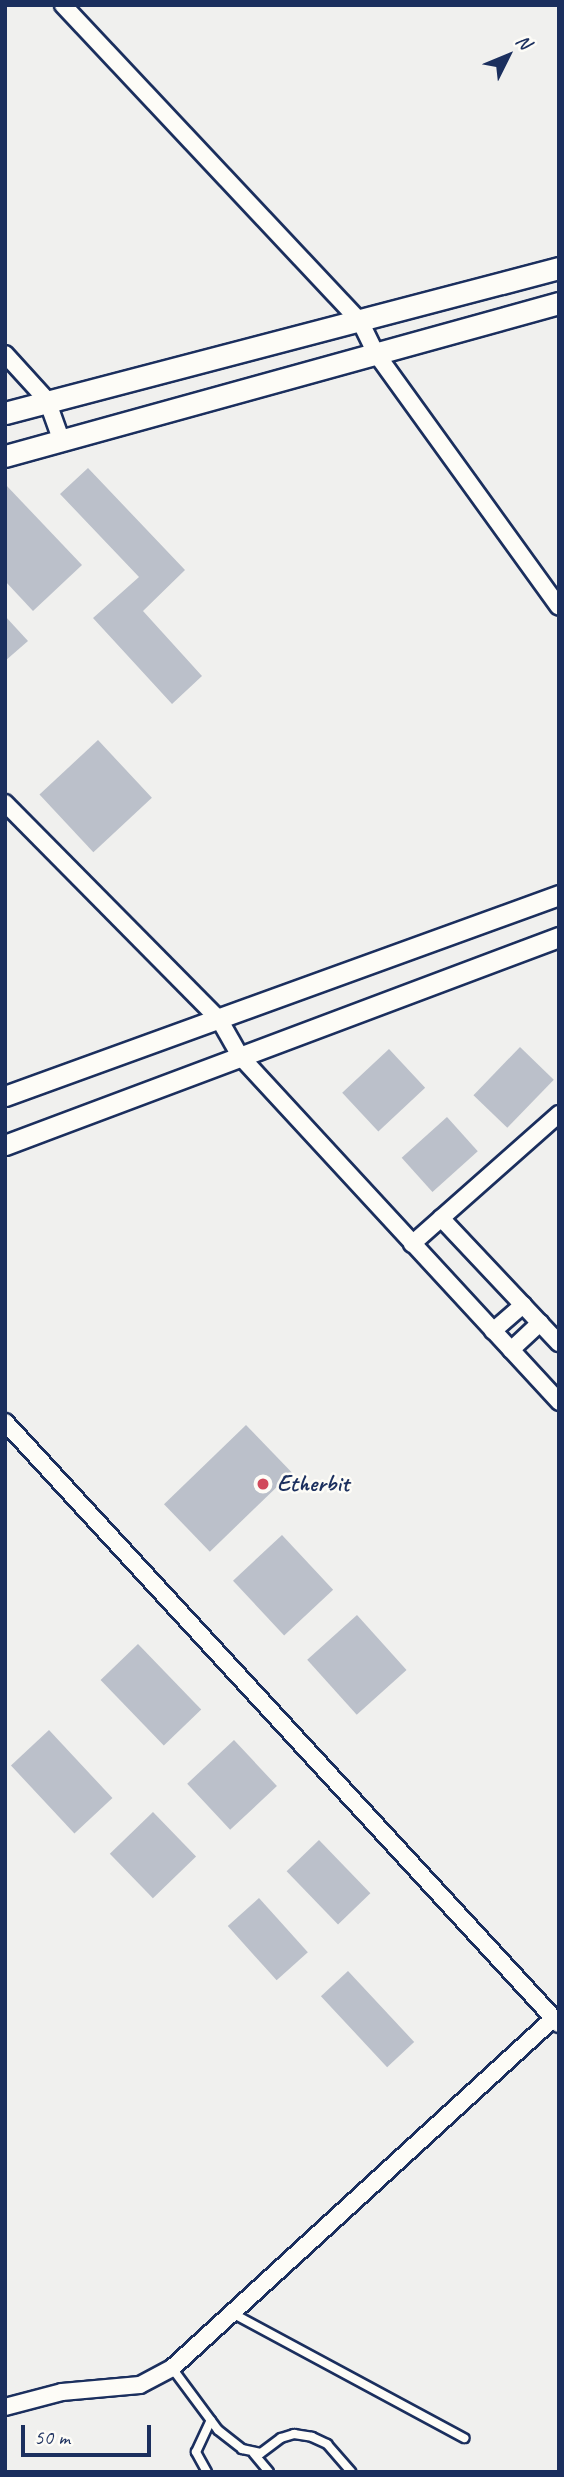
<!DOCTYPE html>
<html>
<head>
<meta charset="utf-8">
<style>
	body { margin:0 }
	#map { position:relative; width:564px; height:2477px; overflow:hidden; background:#f0f0ee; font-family:Caveat,sans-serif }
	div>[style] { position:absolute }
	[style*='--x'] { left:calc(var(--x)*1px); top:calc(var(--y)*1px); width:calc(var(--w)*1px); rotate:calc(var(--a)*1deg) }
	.building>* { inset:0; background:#bbc0ca; transform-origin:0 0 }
	.roads { filter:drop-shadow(2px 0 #1b2f5e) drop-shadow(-2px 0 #1b2f5e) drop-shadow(0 2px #1b2f5e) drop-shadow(0 -2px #1b2f5e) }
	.service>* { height:8px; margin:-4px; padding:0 4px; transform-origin:4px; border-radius:4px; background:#fdfcf7 }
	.minor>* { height:16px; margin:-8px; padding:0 8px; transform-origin:8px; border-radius:8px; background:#fdfcf7 }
	.tertiary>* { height:19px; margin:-9.5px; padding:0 9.5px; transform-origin:9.5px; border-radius:9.5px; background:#fdfcf7 }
	.secondary>* { height:21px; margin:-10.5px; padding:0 10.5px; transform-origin:10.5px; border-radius:10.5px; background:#fdfcf7 }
	.dots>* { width:19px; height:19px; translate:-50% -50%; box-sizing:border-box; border:4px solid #fdfcf7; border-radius:50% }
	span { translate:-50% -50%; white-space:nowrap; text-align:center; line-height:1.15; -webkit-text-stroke:5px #fdfcf7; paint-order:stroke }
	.poi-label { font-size:24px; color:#1b2f5e; font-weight:700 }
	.left { translate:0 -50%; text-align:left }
	.frame { position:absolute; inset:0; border:7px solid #1b2f5e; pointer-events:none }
	.north { position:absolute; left:473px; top:21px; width:70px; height:70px; -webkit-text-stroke:5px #fdfcf7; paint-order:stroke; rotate:47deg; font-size:19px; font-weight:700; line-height:28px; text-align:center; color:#1b2f5e }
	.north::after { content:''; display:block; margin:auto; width:24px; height:32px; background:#1b2f5e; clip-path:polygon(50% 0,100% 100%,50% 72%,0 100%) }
	.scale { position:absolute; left:21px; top:2425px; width:130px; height:32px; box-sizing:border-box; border:4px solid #1b2f5e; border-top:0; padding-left:9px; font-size:21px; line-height:24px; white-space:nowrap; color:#1b2f5e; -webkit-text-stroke:5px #fdfcf7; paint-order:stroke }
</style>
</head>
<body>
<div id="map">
	<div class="building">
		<div style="clip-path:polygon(88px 468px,185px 570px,143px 611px,202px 676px,172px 704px,93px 618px,139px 577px,60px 494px)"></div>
		<div style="clip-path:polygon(5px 484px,82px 565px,33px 611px,5px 581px)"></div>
		<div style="clip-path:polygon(5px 616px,28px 641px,5px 661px)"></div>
		<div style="left:98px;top:740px;width:79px;height:80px;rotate:47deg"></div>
		<div style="left:520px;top:1047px;width:47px;height:67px;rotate:44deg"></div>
		<div style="left:389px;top:1049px;width:53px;height:64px;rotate:47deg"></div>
		<div style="left:447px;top:1117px;width:46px;height:61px;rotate:48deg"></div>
		<div style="left:246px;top:1425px;width:66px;height:114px;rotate:46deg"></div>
		<div style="left:282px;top:1535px;width:75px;height:67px;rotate:47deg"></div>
		<div style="left:357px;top:1615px;width:74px;height:67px;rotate:48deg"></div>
		<div style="left:138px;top:1644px;width:91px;height:52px;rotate:46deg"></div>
		<div style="left:49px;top:1730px;width:93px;height:52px;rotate:47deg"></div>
		<div style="left:234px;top:1740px;width:63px;height:64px;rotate:47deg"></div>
		<div style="left:153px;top:1812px;width:62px;height:60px;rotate:46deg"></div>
		<div style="left:319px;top:1840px;width:74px;height:45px;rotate:46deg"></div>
		<div style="left:259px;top:1898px;width:73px;height:42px;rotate:48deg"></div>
		<div style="left:348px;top:1971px;width:97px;height:37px;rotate:47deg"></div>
	</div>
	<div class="roads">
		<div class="service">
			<div style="--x:232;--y:2313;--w:264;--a:28.3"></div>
			<div style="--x:172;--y:2368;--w:77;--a:53.4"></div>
			<div style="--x:218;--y:2430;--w:31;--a:38"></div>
			<div style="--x:242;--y:2449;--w:19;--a:12"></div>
			<div style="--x:261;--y:2453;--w:25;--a:-37"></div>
			<div style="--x:281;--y:2438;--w:14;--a:-17"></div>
			<div style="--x:294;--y:2434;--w:18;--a:9"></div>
			<div style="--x:312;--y:2437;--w:17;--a:25"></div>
			<div style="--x:327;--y:2444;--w:37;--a:49"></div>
			<div style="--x:254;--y:2454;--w:23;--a:50"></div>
			<div style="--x:207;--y:2472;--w:23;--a:-119"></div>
			<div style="--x:196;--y:2452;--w:35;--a:-65"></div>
		</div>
		<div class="minor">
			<div style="--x:63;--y:5;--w:434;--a:46.8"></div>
			<div style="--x:360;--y:321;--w:34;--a:64"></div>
			<div style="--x:375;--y:352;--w:314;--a:54.2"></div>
			<div style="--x:5;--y:354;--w:62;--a:47.6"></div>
			<div style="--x:47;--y:400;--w:41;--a:70.3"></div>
			<div style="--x:5;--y:803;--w:304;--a:45.3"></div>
			<div style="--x:219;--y:1019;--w:43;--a:60.4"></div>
			<div style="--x:240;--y:1056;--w:471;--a:47.3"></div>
			<div style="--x:441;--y:1218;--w:172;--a:46.7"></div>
			<div style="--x:412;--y:1244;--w:196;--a:-41.5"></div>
			<div style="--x:493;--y:1331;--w:40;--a:-41"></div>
			<div style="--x:511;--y:1350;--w:40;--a:-43"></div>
			<div style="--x:5;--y:1422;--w:818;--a:47.38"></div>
			<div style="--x:5;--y:2407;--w:59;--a:-14.7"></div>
			<div style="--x:62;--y:2392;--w:78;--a:-5.1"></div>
			<div style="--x:140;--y:2385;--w:36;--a:-28"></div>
			<div style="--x:172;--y:2368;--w:518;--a:-42.5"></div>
		</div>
		<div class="tertiary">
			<div style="--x:5;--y:1096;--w:589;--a:-19.94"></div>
			<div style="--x:5;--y:1145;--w:592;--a:-20.58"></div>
		</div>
		<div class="secondary">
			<div style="--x:5;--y:413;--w:573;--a:-14.67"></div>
			<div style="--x:5;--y:456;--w:575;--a:-15.44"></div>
		</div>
	</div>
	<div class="dots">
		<div style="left:263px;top:1484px;background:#d1495b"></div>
	</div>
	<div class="poi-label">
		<span class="left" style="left:277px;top:1484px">Etherbit</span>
	</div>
	<div class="frame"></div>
	<div class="north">N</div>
	<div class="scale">50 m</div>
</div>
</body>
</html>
